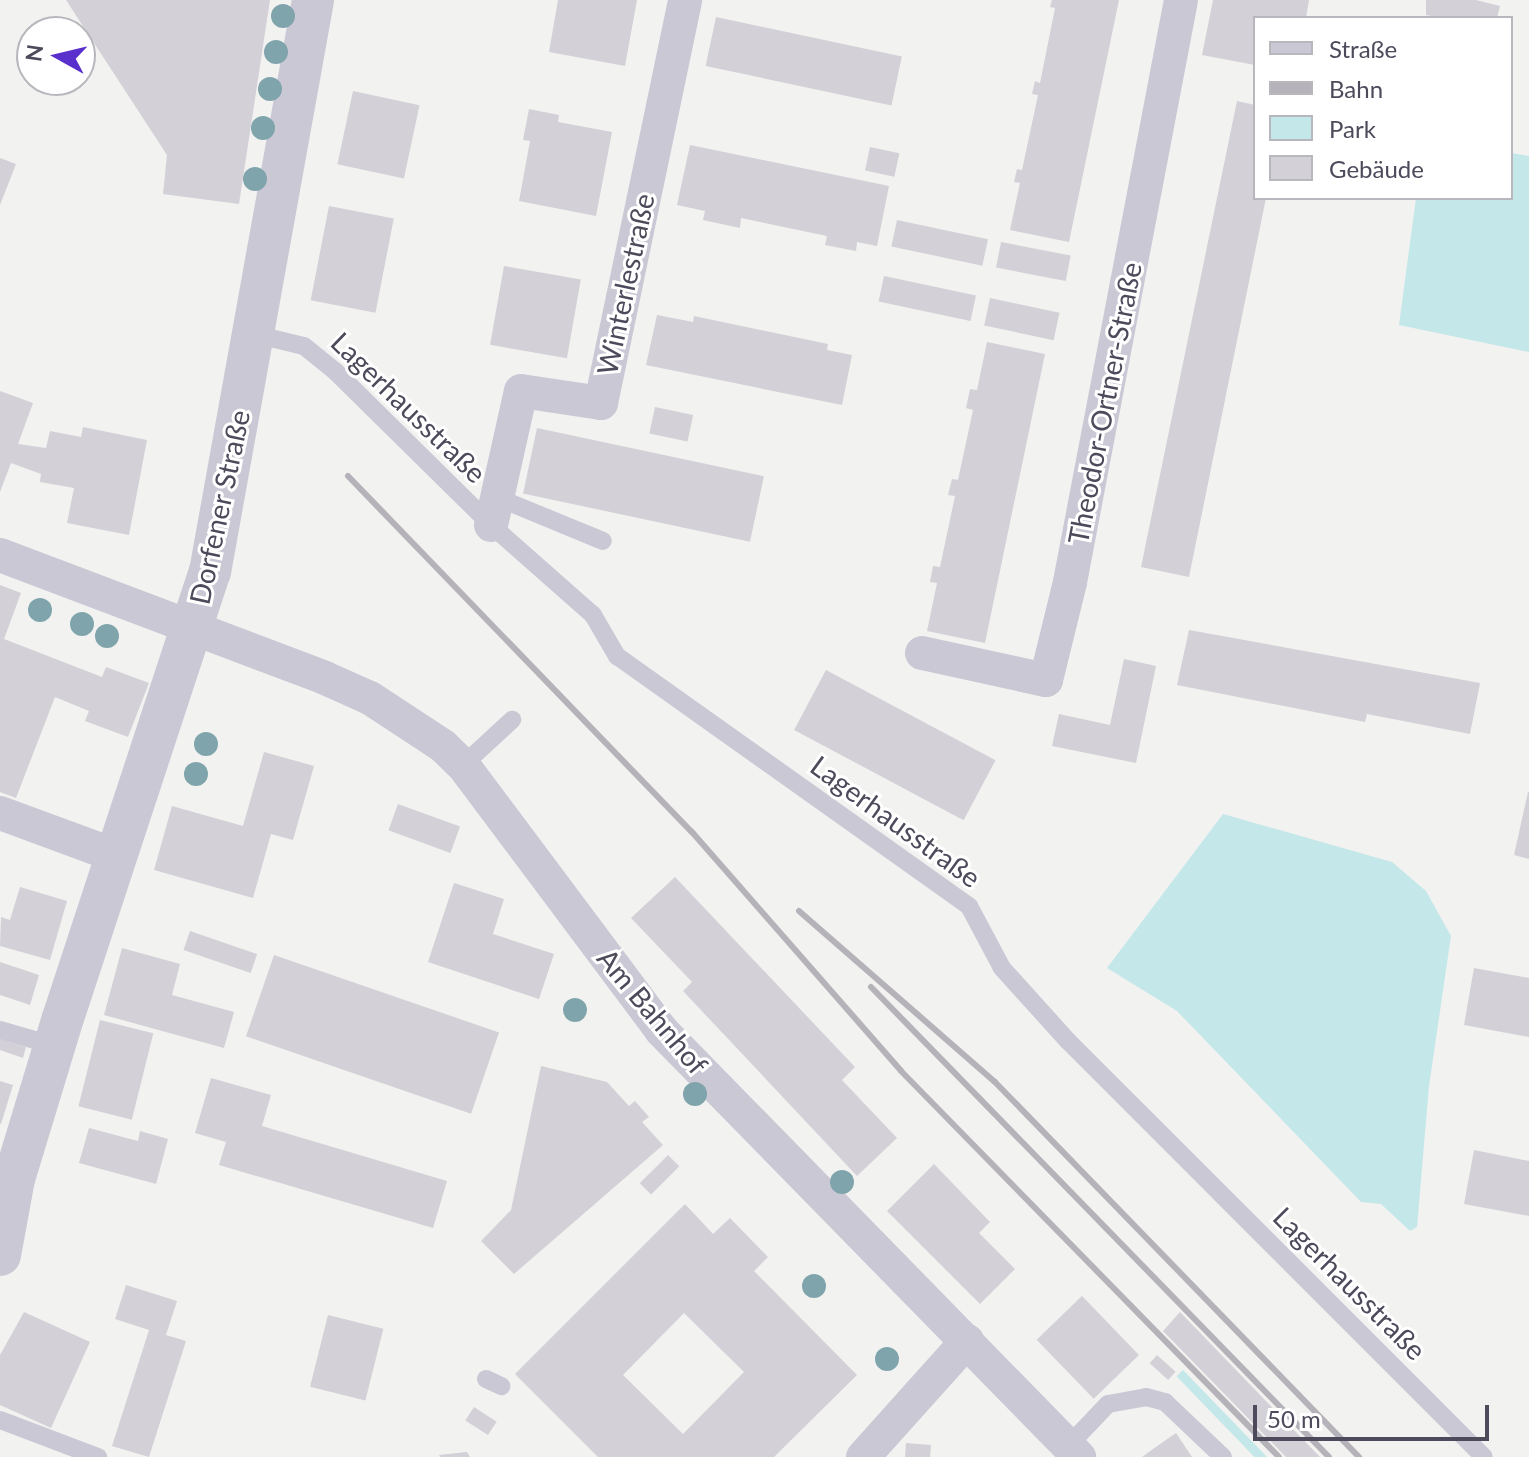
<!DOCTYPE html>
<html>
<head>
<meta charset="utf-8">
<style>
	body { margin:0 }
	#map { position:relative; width:1529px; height:1457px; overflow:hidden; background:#f2f2f0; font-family:Lato,sans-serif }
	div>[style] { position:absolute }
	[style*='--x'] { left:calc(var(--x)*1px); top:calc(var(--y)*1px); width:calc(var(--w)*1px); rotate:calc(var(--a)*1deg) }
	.green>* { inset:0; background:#c4e7ea; transform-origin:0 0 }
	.building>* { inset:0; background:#d3d0d7; transform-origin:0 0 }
	.service>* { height:18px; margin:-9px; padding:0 9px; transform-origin:9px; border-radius:9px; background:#cac8d5 }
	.minor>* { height:34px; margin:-17px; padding:0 17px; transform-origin:17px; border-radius:17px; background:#cac8d5 }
	.tertiary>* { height:42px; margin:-21px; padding:0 21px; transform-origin:21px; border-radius:21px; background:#cac8d5 }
	.rail>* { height:6px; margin:-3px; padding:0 3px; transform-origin:3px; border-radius:3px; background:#b5b3b9 }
	.trees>* { width:24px; height:24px; margin:-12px; border-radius:50%; background:#80a4ac }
	span { translate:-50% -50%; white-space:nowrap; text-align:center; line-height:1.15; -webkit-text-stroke:6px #fff; paint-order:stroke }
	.street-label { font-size:28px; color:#4d4a5b }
	.legend { position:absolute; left:1253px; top:16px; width:260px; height:184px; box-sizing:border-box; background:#fff; border:2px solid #b8b7bd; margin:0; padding:10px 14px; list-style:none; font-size:24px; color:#4d4a5b }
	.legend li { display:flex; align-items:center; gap:16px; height:40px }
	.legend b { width:40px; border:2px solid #b8b7bd }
	.north { position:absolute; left:16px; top:16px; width:80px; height:80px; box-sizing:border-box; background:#fff; border:2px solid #b8b7bd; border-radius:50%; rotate:278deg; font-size:22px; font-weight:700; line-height:32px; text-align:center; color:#4d4a5b }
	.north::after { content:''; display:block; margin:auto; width:28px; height:36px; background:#5a30cc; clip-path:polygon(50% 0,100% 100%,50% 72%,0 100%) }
	.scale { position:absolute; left:1253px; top:1405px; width:236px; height:36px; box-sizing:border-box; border:4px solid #4d4a5b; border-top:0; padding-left:10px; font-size:24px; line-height:28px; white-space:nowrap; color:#4d4a5b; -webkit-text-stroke:6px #fff; paint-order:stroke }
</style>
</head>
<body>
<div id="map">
	<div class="green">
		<div style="clip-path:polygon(1511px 153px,1529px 156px,1529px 352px,1399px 325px,1416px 198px,1511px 198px)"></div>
		<div style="clip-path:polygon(1223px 814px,1392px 862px,1426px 891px,1451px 936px,1429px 1086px,1417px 1227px,1410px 1231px,1381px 1204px,1361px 1202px,1177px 1011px,1107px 968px)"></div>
		<div style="left:1183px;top:1370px;width:121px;height:9px;rotate:46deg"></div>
	</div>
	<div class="building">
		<div style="clip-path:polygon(66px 0,270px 0,239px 204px,163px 194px,167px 155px)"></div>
		<div style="clip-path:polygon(558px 0,637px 0,625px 66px,549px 52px)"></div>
		<div style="clip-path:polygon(1052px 0,1119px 0,1069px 242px,1010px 230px,1020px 183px,1014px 182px,1017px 169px,1022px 170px,1038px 95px,1032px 94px,1035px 81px,1040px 83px,1055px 8px,1050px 7px)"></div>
		<div style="clip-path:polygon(1213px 0,1309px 0,1306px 18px,1255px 18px,1255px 65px,1202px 55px)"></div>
		<div style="clip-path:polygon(1426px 0,1476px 0,1500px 6px,1497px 18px,1442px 18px,1426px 15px)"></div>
		<div style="left:716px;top:17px;width:190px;height:50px;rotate:12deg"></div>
		<div style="left:353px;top:91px;width:68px;height:75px;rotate:12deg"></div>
		<div style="clip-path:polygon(1237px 101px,1255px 105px,1255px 198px,1266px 198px,1189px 577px,1141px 567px)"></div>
		<div style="clip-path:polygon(529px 109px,559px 115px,558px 122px,612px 132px,596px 216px,519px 201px,530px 141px,523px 140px)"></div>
		<div style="clip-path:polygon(690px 145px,889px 186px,877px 246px,857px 242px,856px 251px,825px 245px,827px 236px,741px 218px,740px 228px,703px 220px,705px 211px,677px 205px)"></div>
		<div style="left:870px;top:147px;width:30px;height:24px;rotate:12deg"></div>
		<div style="clip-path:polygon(0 158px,16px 164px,0 205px)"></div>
		<div style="left:329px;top:206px;width:66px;height:96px;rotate:11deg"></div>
		<div style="left:897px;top:220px;width:93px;height:27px;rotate:12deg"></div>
		<div style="left:1001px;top:242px;width:71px;height:26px;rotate:11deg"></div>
		<div style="left:504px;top:266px;width:78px;height:80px;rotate:10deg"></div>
		<div style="left:884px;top:276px;width:94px;height:26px;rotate:12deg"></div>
		<div style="left:990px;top:298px;width:71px;height:28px;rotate:12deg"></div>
		<div style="clip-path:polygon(657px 315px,693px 322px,694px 316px,828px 344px,827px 350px,852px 355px,842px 405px,646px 365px)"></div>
		<div style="clip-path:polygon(987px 342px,1045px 354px,985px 643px,927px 631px,937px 583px,930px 582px,933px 566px,940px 567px,955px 496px,948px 495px,952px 479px,958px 480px,973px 410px,966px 408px,970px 389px,977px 390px)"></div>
		<div style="clip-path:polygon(0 391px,33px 403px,18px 444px,46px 448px,50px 431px,81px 437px,83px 427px,147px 440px,129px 535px,67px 523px,74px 488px,40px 482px,41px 474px,11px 463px,0 492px)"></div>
		<div style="left:655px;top:407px;width:39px;height:27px;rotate:12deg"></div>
		<div style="left:537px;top:428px;width:232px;height:67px;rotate:12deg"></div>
		<div style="clip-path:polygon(0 585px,21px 593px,4px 639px,102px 677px,106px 667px,149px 683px,128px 737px,85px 721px,89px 711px,55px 697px,16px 798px,0 792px)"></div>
		<div style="clip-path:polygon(1189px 630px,1480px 683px,1470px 734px,1367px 714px,1365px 722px,1177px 685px)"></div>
		<div style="clip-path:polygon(1124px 659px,1156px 666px,1136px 763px,1052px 746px,1059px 714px,1110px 725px)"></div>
		<div style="left:826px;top:670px;width:192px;height:68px;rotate:28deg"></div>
		<div style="clip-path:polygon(264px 752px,314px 766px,293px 840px,271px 834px,253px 898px,154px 870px,172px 806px,243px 826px)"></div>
		<div style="clip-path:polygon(1528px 792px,1529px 792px,1529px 859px,1514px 855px)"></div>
		<div style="left:398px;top:804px;width:66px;height:28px;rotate:20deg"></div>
		<div style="clip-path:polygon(675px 877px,855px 1067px,842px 1080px,897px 1138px,857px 1176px,683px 991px,692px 982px,631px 918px)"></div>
		<div style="clip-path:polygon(454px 883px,504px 899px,493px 934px,554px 954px,539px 999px,428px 962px)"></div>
		<div style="clip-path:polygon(20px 887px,67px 901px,50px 960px,0 946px,1px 917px,10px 920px)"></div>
		<div style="left:190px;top:931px;width:71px;height:20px;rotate:19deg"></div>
		<div style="clip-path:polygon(122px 948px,180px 964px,172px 995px,234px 1012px,224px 1048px,104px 1015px)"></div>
		<div style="left:274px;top:955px;width:238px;height:86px;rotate:19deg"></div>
		<div style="clip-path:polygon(0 962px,39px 975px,30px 1005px,0 995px)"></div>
		<div style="clip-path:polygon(1474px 968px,1529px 978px,1529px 1037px,1464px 1025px)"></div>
		<div style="left:100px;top:1020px;width:55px;height:89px;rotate:14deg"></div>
		<div style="clip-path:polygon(0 1039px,26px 1047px,23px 1058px,0 1050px)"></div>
		<div style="clip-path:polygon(541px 1066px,607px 1082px,629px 1106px,635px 1101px,649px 1117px,642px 1122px,663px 1145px,514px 1274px,481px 1241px,511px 1210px)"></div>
		<div style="clip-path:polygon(211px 1078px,271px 1095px,262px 1126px,447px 1181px,433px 1228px,219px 1165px,226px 1142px,195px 1133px)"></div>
		<div style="clip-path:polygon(0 1081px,13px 1085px,1px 1124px,0 1124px)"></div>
		<div style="clip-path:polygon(89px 1128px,138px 1141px,140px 1131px,168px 1139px,156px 1184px,79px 1163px)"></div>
		<div style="clip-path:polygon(1474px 1150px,1529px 1161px,1529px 1216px,1464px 1204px)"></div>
		<div style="left:668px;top:1155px;width:16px;height:40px;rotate:45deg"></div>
		<div style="clip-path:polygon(934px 1164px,990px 1222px,979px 1233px,1015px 1269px,980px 1304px,887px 1211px)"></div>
		<div style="clip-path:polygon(evenodd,685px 1204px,713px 1234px,730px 1218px,768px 1257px,754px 1271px,857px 1375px,774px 1457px,598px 1457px,515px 1374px,685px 1204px,684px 1313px,744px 1372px,683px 1434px,623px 1375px,684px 1313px)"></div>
		<div style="clip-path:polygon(126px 1285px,177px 1301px,166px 1335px,186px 1341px,149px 1457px,112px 1446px,149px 1330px,115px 1319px)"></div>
		<div style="left:1082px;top:1296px;width:82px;height:63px;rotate:46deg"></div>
		<div style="clip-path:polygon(24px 1312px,90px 1342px,51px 1428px,0 1405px,0 1355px)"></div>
		<div style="clip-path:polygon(1180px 1312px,1320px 1457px,1286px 1457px,1163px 1331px)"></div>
		<div style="left:328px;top:1315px;width:57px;height:74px;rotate:14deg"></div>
		<div style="left:1157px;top:1355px;width:25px;height:11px;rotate:42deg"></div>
		<div style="left:474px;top:1407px;width:27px;height:16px;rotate:33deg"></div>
		<div style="clip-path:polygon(1176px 1433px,1192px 1457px,1142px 1457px,1153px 1449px)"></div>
		<div style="clip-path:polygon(906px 1443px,931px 1445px,930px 1457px,905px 1457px)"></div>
		<div style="clip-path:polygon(467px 1452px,470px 1457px,440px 1457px,439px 1455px)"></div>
	</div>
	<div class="service">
		<div style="--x:254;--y:334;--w:51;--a:13.5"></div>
		<div style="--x:304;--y:346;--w:41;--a:39.1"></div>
		<div style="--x:336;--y:372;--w:218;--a:44.6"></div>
		<div style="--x:491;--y:525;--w:136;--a:41.4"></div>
		<div style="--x:593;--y:615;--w:48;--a:59.7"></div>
		<div style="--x:617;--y:656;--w:432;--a:35.4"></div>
		<div style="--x:969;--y:906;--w:70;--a:62"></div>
		<div style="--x:1002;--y:968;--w:98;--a:47.9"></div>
		<div style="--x:1068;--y:1041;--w:588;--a:45"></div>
		<div style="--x:501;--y:499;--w:110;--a:22.4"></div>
		<div style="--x:463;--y:765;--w:67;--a:-42.6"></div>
		<div style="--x:0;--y:1030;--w:57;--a:16.2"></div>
		<div style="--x:486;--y:1379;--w:17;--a:25"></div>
		<div style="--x:0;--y:1420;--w:105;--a:20.7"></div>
		<div style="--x:1068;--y:1446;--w:58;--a:-46.4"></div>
		<div style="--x:1108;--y:1404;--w:39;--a:-10"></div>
		<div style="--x:1146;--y:1397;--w:20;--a:15"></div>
		<div style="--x:1165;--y:1402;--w:80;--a:43.5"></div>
	</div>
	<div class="minor">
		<div style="--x:491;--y:525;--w:137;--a:-77.4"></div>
		<div style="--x:521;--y:391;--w:81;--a:8.5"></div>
		<div style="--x:601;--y:403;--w:412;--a:-78.2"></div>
		<div style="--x:0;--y:555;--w:347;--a:20.7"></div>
		<div style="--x:325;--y:678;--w:49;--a:24"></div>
		<div style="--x:370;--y:698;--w:87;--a:33.3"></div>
		<div style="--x:443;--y:746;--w:28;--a:44"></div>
		<div style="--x:463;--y:765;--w:331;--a:53.2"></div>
		<div style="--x:661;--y:1030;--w:598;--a:45.61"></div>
		<div style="--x:922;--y:653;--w:127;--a:12.3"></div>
		<div style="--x:1046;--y:680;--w:101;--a:-76.2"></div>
		<div style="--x:1070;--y:582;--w:592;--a:-79.2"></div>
		<div style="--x:0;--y:813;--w:121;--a:20.2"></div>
		<div style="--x:863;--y:1457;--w:156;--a:-48.1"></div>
	</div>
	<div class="tertiary">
		<div style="--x:0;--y:1255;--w:77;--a:-79.6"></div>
		<div style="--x:14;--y:1179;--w:168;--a:-73.1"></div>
		<div style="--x:63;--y:1018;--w:470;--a:-71.8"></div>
		<div style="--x:210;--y:572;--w:581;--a:-79.79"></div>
	</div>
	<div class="rail">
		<div style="--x:348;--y:476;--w:495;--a:46"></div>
		<div style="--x:692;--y:832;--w:317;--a:48.8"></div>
		<div style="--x:901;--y:1071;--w:540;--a:45.6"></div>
		<div style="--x:799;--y:911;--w:260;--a:41.1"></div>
		<div style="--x:995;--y:1082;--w:523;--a:45.85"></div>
		<div style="--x:871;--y:987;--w:656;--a:45.74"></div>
	</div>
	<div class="trees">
		<div style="left:283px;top:16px"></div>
		<div style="left:276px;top:52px"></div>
		<div style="left:270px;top:89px"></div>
		<div style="left:263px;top:128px"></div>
		<div style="left:255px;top:179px"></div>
		<div style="left:40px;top:610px"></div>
		<div style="left:82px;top:624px"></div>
		<div style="left:107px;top:636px"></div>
		<div style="left:206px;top:744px"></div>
		<div style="left:196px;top:774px"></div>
		<div style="left:575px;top:1010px"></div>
		<div style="left:695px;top:1094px"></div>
		<div style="left:842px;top:1182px"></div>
		<div style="left:814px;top:1286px"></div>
		<div style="left:887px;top:1359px"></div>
	</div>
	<div class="street-label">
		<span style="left:625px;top:284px;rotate:-78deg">Winterlestraße</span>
		<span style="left:1104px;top:403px;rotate:-79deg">Theodor-Ortner-Straße</span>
		<span style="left:409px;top:407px;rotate:44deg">Lagerhausstraße</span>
		<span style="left:219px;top:507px;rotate:-78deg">Dorfener Straße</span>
		<span style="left:896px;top:821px;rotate:36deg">Lagerhausstraße</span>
		<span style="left:653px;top:1011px;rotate:50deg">Am Bahnhof</span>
		<span style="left:1350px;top:1283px;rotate:45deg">Lagerhausstraße</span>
	</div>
	<ul class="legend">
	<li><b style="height:10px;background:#cac8d5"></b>Straße</li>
	<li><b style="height:10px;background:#b5b3b9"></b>Bahn</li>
	<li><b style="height:22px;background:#c4e7ea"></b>Park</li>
	<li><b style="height:22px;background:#d3d0d7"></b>Gebäude</li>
	</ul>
	<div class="north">N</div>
	<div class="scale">50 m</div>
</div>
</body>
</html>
